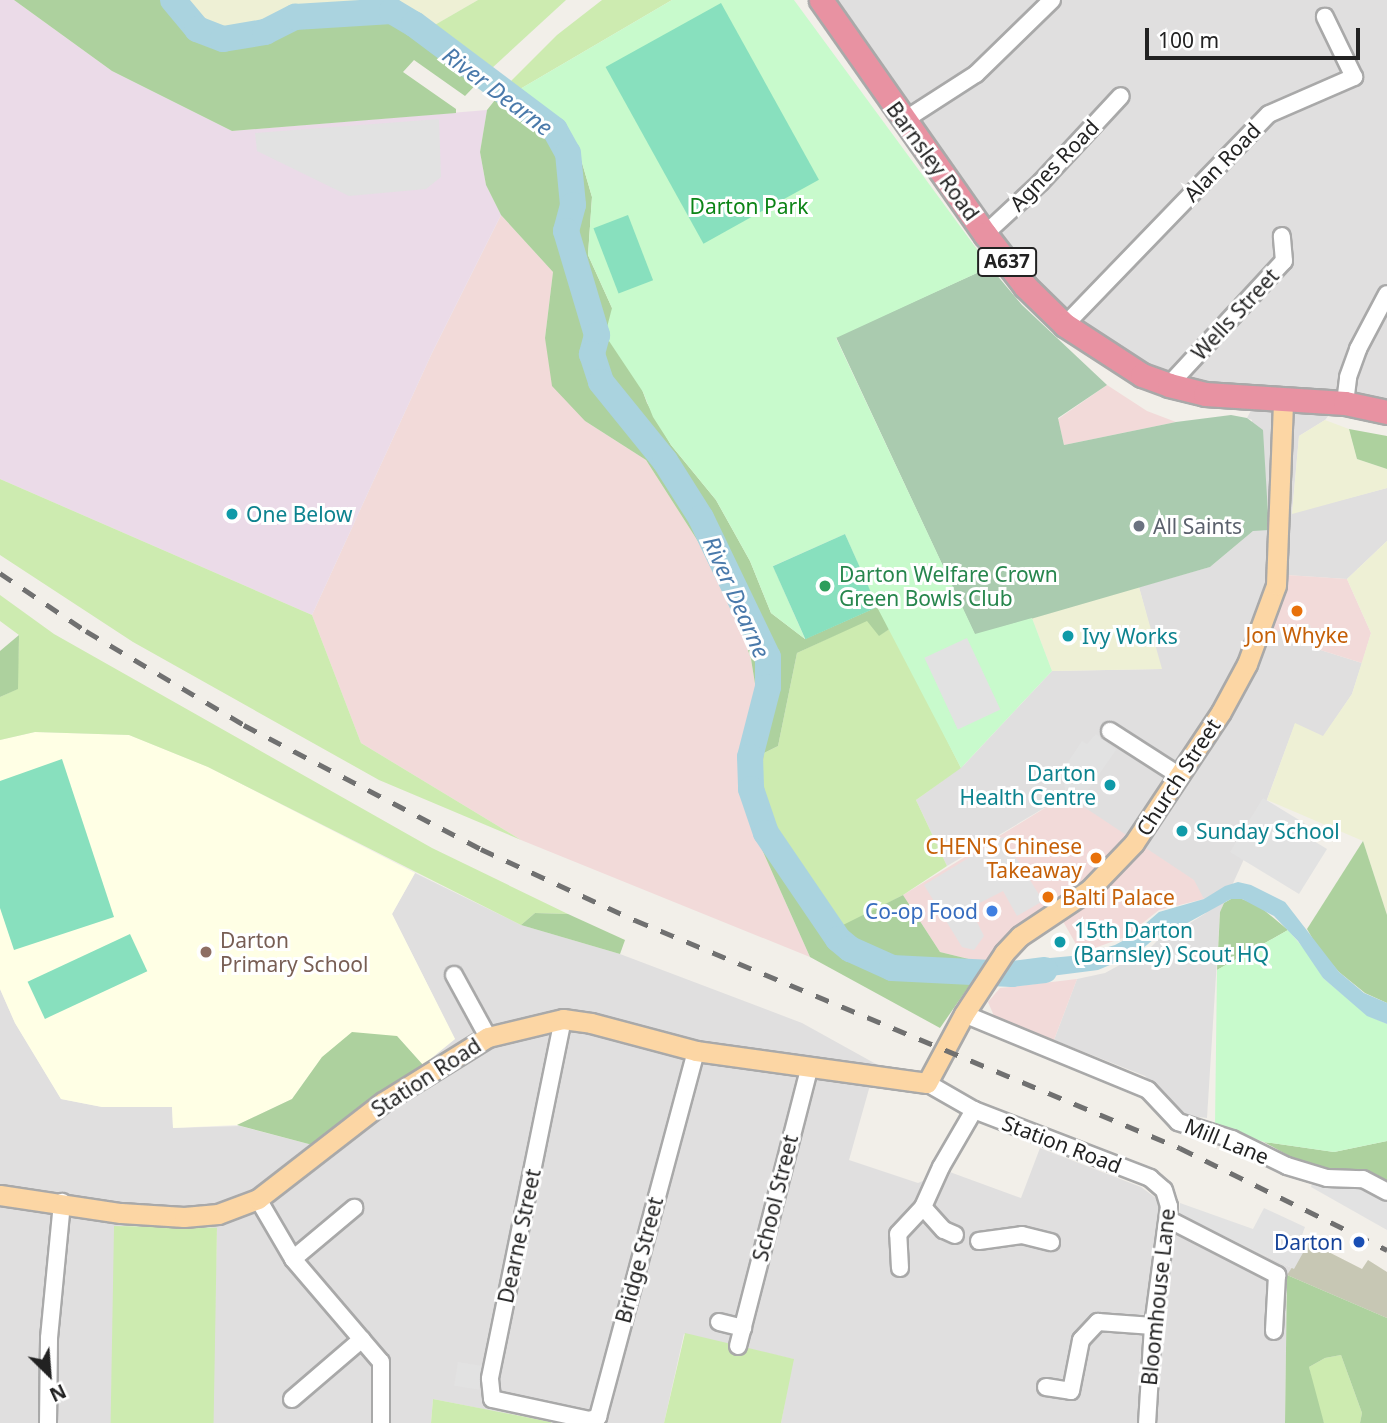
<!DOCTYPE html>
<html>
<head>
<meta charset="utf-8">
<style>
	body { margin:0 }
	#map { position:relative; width:1387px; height:1423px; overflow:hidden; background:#f2efe9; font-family:"Noto Sans",sans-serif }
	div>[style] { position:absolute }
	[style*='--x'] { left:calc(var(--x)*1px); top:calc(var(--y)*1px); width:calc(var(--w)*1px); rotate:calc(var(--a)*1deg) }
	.residential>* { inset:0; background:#e0dfdf }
	.commercial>* { inset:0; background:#f2dad9 }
	.industrial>* { inset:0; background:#ebdbe8 }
	.education>* { inset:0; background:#ffffe5 }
	.construction>* { inset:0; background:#c7c7b4 }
	.farmland>* { inset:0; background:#eef0d5 }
	.grass>* { inset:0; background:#cdebb0; transform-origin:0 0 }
	.forest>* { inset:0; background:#add19e }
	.cemetery>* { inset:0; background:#aacbaf }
	.park>* { inset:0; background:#c8facc }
	.pitch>* { inset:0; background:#88e0be; transform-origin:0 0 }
	.parking>* { inset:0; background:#e2e2e2; transform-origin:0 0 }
	.water>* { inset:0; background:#aad3df }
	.river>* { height:26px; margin:-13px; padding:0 13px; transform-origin:13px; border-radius:13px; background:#aad3df }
	.roads { filter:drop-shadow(2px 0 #a9a9a9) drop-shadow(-2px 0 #a9a9a9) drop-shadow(0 2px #a9a9a9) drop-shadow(0 -2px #a9a9a9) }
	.minor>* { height:16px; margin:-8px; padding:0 8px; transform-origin:8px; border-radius:8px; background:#fff }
	.major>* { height:19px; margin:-9.5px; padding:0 9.5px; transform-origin:9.5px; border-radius:9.5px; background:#fcd6a4 }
	.highway>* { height:23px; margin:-11.5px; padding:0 11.5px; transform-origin:11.5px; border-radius:11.5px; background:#e892a2 }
	.rail>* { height:4.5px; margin-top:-2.25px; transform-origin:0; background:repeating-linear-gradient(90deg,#707070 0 14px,transparent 0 28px) }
	.dots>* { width:19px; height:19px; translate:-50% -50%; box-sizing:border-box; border:4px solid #fff; border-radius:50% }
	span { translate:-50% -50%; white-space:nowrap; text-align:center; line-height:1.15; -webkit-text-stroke:6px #fff; paint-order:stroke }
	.shield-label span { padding:2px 5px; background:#fff; border:2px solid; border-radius:5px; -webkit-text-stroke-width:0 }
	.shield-label { font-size:19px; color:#222; font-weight:700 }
	.street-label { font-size:21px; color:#222 }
	.park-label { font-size:21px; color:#0c8416 }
	.culture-label { font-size:21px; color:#0d838f }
	.left { translate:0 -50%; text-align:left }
	.right { translate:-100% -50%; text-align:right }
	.worship-label { font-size:21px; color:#5b616d }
	.leisure-label { font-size:21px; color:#27864d }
	.food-label { font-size:21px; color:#c56008 }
	.shop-label { font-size:21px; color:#366cbe }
	.education-label { font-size:21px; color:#785e54 }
	.transit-label { font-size:21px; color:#164399 }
	.water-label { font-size:23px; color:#4a7aab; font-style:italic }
	.north { position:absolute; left:14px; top:1339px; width:70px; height:70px; -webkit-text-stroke:5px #fff; paint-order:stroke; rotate:155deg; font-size:19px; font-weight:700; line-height:28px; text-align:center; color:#222 }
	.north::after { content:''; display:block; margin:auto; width:24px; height:32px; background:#222; clip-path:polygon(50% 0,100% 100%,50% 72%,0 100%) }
	.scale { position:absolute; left:1145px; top:28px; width:215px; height:32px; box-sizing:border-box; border:4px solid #222; border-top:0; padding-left:9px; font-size:21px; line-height:24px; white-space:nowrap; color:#222; -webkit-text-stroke:5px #fff; paint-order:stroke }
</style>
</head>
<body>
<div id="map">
	<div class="residential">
		<div style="clip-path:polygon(836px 0,1387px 0,1387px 416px,1333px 410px,1325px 420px,1299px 436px,1292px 513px,1387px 488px,1387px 541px,1347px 579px,1286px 575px,1310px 625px,1314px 648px,1362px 663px,1352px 694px,1323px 737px,1295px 724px,1249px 848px,1220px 912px,1207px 1118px,1181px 1115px,1145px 1076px,1054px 1040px,1077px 979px,1105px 973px,1149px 949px,1166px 932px,1179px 930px,1206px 913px,1204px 899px,1066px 795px,947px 866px,916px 800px,964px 765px,1052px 671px,1161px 669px,1139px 587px,1210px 567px,1253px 531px,1252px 420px,1247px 418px,1257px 399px,1169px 385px,1030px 281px)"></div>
		<div style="clip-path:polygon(415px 873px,521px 925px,620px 954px,802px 1023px,876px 1064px,849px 1160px,918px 1183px,947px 1171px,1021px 1198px,1040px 1148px,1141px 1187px,1179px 1215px,1294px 1269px,1287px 1275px,1285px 1423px,781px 1423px,793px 1359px,684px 1334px,664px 1423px,555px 1423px,433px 1399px,431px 1423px,212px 1423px,217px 1228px,115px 1226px,111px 1423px,0 1423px,0 989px,15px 1023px,61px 1099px,102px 1107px,172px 1107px,173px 1128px,240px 1126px,320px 1147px,455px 1039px,392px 914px)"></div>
	</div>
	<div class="commercial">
		<div style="clip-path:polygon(501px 215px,553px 272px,545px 338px,585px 421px,646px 460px,708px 557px,739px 624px,751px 659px,757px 696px,743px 771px,747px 816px,810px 957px,521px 840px,361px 743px,312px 615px,432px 353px)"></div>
		<div style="clip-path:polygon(1107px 385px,1147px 411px,1176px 422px,1064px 445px,1058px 419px)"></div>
		<div style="clip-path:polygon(1286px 575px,1347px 579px,1371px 633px,1362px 663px,1314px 648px,1310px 625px,1270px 633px)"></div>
		<div style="clip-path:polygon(1066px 795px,1194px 880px,1204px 899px,1159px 910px,1125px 937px,1081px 953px,1056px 909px,985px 963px,940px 952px,903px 895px)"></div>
		<div style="clip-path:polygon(1077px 979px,1054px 1040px,994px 1016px,988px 1002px,1000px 988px)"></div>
	</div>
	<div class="industrial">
		<div style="clip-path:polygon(0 0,14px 0,112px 71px,232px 131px,487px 110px,480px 152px,486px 185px,501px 215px,432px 353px,312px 615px,0 479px)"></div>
	</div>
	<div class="education">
		<div style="clip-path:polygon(35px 732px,129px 735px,208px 767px,415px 873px,392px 914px,455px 1039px,423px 1065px,397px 1036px,322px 1057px,292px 1099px,237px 1125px,173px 1128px,172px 1107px,102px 1107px,61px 1099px,15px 1023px,0 989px,0 740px)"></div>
	</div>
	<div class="construction">
		<div style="clip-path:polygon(1309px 1242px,1362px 1269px,1368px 1260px,1387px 1272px,1387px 1318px,1287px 1275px)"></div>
	</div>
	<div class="farmland">
		<div style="clip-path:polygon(185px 0,478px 0,433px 26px,393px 3px,295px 8px,230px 31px,204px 22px)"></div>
		<div style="clip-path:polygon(1325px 420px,1349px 429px,1357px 459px,1387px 469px,1387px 488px,1292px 514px,1299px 436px)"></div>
		<div style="clip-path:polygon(1387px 541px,1387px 915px,1363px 841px,1267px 800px,1295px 723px,1323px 736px,1352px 694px,1371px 633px,1347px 579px)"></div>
		<div style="clip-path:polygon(1139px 587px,1162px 669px,1052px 671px,1032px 618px)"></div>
	</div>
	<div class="grass">
		<div style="clip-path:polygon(478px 0,566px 0,491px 69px,433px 26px)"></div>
		<div style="clip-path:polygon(602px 0,672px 0,515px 92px,507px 85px,557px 35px)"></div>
		<div style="clip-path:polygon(0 479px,312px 615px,361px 743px,521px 840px,379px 780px,133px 642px,0 555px)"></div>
		<div style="clip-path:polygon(0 595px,54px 634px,432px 848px,568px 914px,535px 913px,521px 925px,208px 767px,129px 735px,35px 732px,0 740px,0 697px,17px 689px,19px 635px,0 621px)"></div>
		<div style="clip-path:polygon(867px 620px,879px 635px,891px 628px,961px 768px,916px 800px,947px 866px,903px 895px,843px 926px,773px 831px,760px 789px,764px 753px,778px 746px,797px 653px)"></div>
		<div style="left:114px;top:1226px;width:103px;height:197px;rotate:1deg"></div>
		<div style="clip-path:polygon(685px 1333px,794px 1359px,781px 1423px,664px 1423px)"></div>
		<div style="clip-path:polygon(1341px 1355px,1362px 1413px,1360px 1423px,1324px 1423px,1317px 1404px,1309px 1367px,1325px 1358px)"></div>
		<div style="clip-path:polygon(433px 1399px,551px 1422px,551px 1423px,431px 1423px)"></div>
	</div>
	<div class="forest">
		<div style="clip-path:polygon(14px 0,185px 0,204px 22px,230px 31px,295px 8px,394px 3px,433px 26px,491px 69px,465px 96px,414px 60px,403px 72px,456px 109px,456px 113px,232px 131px,112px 71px)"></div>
		<div style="clip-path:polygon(507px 85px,541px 108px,578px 149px,592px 197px,588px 255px,612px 308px,647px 403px,671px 445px,716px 500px,750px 561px,771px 613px,805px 639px,877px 607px,891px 628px,879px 636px,867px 621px,797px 653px,778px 746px,764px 753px,760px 789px,773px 831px,843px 925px,903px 895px,940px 952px,985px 963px,940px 1028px,810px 957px,747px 816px,743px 771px,757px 696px,751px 659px,739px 624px,708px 557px,646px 460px,585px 421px,552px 386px,545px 338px,553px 272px,501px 215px,486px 185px,480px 152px,487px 110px)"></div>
		<div style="clip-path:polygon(1349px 429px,1387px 436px,1387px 469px,1357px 459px)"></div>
		<div style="clip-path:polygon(19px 635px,18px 689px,0 697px,0 651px)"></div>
		<div style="clip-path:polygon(1363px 841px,1387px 915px,1387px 1003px,1365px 993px,1339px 972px,1318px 948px,1307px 929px)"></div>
		<div style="clip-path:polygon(1231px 899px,1242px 899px,1259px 906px,1288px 930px,1217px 970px,1220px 912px,1224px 903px)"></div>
		<div style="clip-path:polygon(535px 913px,568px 914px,625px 940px,620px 954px,521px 925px)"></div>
		<div style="clip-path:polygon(352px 1032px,397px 1036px,423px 1065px,320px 1147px,237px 1125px,292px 1099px,322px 1057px)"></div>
		<div style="clip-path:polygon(1387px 1141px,1387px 1192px,1316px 1171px,1264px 1142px,1334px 1152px)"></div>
		<div style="clip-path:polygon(1287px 1275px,1387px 1318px,1387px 1423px,1360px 1423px,1362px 1413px,1341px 1355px,1325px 1358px,1309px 1367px,1324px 1423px,1285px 1423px)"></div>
	</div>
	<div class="cemetery">
		<div style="clip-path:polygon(990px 267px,1022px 305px,1107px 385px,1058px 418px,1064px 445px,1176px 422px,1231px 415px,1247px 418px,1263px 430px,1269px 530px,1253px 531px,1210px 567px,975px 635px,836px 337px)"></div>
	</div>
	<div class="park">
		<div style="clip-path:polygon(672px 0,794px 0,990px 267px,836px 338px,975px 634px,1032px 618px,1052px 671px,961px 768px,877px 607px,845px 534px,773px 566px,805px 639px,771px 613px,750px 561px,716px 500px,671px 445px,653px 417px,643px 392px,605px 335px,612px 308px,588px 255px,592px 197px,578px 149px,541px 108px,515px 92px)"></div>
		<div style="clip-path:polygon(1288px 930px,1312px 958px,1323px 978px,1367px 1015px,1387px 1024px,1387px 1141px,1334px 1152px,1264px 1142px,1215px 1125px,1217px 970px)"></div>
	</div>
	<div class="pitch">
		<div style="left:721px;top:3px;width:202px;height:132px;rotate:61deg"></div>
		<div style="left:628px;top:215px;width:70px;height:37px;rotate:69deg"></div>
		<div style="left:845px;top:534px;width:80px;height:79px;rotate:66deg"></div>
		<div style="clip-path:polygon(62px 759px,114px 917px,14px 950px,0 908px,0 781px)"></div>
		<div style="left:130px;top:934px;width:41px;height:113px;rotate:65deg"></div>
	</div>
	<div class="parking">
		<div style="clip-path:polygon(439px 119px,441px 177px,426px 189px,349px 196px,257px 151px,255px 133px)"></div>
		<div style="left:967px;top:638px;width:79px;height:47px;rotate:65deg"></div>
		<div style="clip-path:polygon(1096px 734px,1116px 750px,1079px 803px,1066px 795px,1062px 771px,1082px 741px,1087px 744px)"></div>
		<div style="clip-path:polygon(1263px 798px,1309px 826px,1304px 835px,1327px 849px,1299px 894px,1230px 852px)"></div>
		<div style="clip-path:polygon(1003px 837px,1043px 901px,1017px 916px,1003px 891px,970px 908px,984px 936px,974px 950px,962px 947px,924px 885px)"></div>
		<div style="clip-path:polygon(1316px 1171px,1387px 1186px,1387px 1230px,1311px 1187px)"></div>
		<div style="clip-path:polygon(1180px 1203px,1253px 1229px,1264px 1208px,1305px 1227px,1301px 1238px,1309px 1242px,1294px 1269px,1179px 1215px)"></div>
		<div style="left:458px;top:1362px;width:25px;height:24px;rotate:9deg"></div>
	</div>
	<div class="water">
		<div style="clip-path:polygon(1238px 882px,1251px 885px,1285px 902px,1339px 972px,1364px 993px,1387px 1003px,1387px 1024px,1367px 1016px,1323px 978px,1298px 941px,1274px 916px,1242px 899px,1231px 899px,1180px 927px,1166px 929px,1136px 954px,1098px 970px,1012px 981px,999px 986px,1018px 961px,1082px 955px,1115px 945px,1130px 937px,1159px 912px,1204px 899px,1225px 886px)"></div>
	</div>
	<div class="river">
		<div style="--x:173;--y:0;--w:38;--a:50"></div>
		<div style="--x:197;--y:29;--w:28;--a:21"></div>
		<div style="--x:223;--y:39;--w:43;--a:-9.5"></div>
		<div style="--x:265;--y:32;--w:34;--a:-27"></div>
		<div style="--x:295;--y:17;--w:97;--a:-3.5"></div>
		<div style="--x:392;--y:11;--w:26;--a:31"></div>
		<div style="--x:414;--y:24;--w:176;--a:36.9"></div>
		<div style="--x:555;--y:130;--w:26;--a:61"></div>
		<div style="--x:568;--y:153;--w:52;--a:84.5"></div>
		<div style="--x:573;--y:205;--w:27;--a:105"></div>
		<div style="--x:566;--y:231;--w:109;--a:73.4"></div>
		<div style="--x:597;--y:335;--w:20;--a:105"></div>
		<div style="--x:592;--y:354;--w:29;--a:72"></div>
		<div style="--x:601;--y:382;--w:102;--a:51"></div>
		<div style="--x:665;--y:461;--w:67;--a:57.7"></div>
		<div style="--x:701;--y:518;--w:154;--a:64.3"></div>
		<div style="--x:768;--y:657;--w:30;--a:90"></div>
		<div style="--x:768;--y:687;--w:72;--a:104.4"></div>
		<div style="--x:750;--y:757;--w:32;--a:88"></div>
		<div style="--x:751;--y:789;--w:46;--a:71.2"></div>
		<div style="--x:766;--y:833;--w:128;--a:55.8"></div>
		<div style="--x:838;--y:939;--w:16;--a:40"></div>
		<div style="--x:850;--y:949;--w:46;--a:24.3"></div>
		<div style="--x:892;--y:968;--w:120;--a:2.9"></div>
		<div style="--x:1012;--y:974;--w:33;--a:-7"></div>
	</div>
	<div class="roads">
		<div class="minor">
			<div style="--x:903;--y:121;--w:87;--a:-32.8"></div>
			<div style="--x:976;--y:74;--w:106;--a:-44.2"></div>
			<div style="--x:985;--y:234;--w:76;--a:-42.9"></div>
			<div style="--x:1041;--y:182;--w:117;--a:-47.1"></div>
			<div style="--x:1065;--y:325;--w:293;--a:-46"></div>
			<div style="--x:1269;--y:114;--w:93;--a:-23.5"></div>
			<div style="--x:1354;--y:77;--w:67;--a:-115.8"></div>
			<div style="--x:1169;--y:385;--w:169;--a:-47.2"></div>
			<div style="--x:1284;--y:261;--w:25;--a:-95"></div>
			<div style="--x:1345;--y:403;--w:26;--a:-83"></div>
			<div style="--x:1348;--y:377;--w:30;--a:-70"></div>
			<div style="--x:1358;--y:349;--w:62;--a:-62.2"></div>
			<div style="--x:1110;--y:731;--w:83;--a:32.7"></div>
			<div style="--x:454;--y:975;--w:71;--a:61.3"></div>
			<div style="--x:964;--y:1014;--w:199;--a:22.4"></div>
			<div style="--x:1148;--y:1090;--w:44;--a:46.8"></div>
			<div style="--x:1178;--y:1122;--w:57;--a:17.5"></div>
			<div style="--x:1232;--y:1139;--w:61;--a:26.1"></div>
			<div style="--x:1287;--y:1166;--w:42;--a:16.7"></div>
			<div style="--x:1327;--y:1178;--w:36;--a:2"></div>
			<div style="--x:1363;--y:1179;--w:27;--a:28"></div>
			<div style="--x:563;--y:1019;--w:367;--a:101.5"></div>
			<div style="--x:490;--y:1379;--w:20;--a:84"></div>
			<div style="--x:492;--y:1399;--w:100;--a:12.1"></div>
			<div style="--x:590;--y:1420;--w:9;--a:-21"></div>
			<div style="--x:598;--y:1417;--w:379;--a:-75"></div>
			<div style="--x:927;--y:1083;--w:54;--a:29.9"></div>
			<div style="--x:974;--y:1110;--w:189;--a:21.1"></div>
			<div style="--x:1150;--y:1178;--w:18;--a:41"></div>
			<div style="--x:1164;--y:1190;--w:17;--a:73"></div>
			<div style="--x:1169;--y:1206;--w:121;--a:97.6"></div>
			<div style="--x:1153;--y:1326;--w:97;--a:93.5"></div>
			<div style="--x:258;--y:1199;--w:69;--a:59.7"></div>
			<div style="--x:293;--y:1259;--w:135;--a:49.5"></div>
			<div style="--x:381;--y:1362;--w:61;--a:90"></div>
			<div style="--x:923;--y:1207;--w:31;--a:48"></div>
			<div style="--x:944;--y:1230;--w:12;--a:24"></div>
			<div style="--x:1168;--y:1219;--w:123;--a:27.2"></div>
			<div style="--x:1277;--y:1275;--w:56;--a:93.1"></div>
			<div style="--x:979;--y:1241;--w:43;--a:-7.9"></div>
			<div style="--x:1022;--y:1235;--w:30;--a:14"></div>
			<div style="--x:293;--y:1259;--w:80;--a:-39.9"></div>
			<div style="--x:900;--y:1268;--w:34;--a:-93"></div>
			<div style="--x:898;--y:1234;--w:37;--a:-47"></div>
			<div style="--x:923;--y:1207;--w:44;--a:-65.8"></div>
			<div style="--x:941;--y:1167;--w:66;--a:-59.9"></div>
			<div style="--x:719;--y:1322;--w:25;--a:14"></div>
			<div style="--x:738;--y:1346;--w:286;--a:-75.6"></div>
			<div style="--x:1046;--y:1387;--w:25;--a:9"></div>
			<div style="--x:1071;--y:1391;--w:52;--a:-78.9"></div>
			<div style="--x:1081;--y:1340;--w:25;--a:-47"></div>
			<div style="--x:1098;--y:1322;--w:55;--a:4.2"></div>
			<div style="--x:292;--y:1399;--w:92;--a:-40.6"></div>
			<div style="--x:48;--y:1423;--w:85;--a:-89.3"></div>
			<div style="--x:49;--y:1338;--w:137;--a:-84.5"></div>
		</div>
		<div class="major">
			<div style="--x:0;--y:1195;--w:122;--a:8.5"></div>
			<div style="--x:121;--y:1213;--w:63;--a:3.6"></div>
			<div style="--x:184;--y:1217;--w:34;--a:-5"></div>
			<div style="--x:218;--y:1214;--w:43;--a:-20.6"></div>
			<div style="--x:258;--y:1199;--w:158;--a:-37.8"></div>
			<div style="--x:383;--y:1102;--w:123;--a:-31.8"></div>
			<div style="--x:488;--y:1037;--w:77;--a:-13.5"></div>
			<div style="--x:563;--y:1019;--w:28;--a:8"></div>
			<div style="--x:591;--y:1023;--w:109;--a:14.9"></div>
			<div style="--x:696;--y:1051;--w:233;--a:7.9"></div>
			<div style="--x:927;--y:1083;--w:78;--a:-61.8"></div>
			<div style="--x:964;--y:1014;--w:73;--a:-56.7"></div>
			<div style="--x:1004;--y:953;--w:23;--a:-47"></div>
			<div style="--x:1020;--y:936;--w:83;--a:-33.7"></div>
			<div style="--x:1089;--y:890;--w:65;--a:-46.2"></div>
			<div style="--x:1134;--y:843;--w:157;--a:-56.4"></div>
			<div style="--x:1221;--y:712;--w:55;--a:-61.6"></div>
			<div style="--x:1247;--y:664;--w:84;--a:-69.8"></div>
			<div style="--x:1276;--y:585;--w:184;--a:-87.8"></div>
		</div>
		<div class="highway">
			<div style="--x:821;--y:0;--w:286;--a:55"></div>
			<div style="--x:985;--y:234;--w:66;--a:52.4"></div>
			<div style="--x:1025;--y:286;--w:56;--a:44.3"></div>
			<div style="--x:1065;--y:325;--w:92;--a:33"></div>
			<div style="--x:1142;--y:375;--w:29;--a:20"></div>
			<div style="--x:1169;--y:385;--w:37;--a:14"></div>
			<div style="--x:1205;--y:394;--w:140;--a:3.7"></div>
			<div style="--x:1345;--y:403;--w:43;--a:12.1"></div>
		</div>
	</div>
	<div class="rail">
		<div style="--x:0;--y:573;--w:104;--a:34"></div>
		<div style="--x:86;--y:631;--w:184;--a:30.7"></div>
		<div style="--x:244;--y:725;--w:267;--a:27.6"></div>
		<div style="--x:481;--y:849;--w:170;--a:24.8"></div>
		<div style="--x:635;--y:920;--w:591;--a:22.7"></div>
		<div style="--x:1180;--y:1148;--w:231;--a:26.2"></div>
	</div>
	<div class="dots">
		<div style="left:232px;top:514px;background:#0f9aa8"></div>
		<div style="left:1139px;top:526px;background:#6b7280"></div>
		<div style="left:825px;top:586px;background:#2e9e5b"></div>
		<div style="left:1297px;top:611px;background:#e8710a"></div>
		<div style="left:1068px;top:636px;background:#0f9aa8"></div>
		<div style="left:1110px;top:785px;background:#0f9aa8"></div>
		<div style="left:1182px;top:831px;background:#0f9aa8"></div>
		<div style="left:1096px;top:858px;background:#e8710a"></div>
		<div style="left:1048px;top:897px;background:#e8710a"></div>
		<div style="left:992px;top:911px;background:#3f7fe0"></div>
		<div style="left:1060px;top:942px;background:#0f9aa8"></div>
		<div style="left:206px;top:952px;background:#8d6e63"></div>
		<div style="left:1359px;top:1242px;background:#1a4fb4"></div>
	</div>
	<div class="shield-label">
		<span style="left:1007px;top:262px">A637</span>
	</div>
	<div class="street-label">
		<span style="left:933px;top:161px;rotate:54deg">Barnsley Road</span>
		<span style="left:1222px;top:162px;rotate:-46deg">Alan Road</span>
		<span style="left:1054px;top:165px;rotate:-46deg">Agnes Road</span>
		<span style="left:1235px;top:314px;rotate:-47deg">Wells Street</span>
		<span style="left:1178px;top:777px;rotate:-57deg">Church Street</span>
		<span style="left:426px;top:1077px;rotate:-33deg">Station Road</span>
		<span style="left:1227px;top:1141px;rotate:22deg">Mill Lane</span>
		<span style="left:1062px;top:1144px;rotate:21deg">Station Road</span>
		<span style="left:775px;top:1198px;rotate:-76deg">School Street</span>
		<span style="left:519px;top:1236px;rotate:-78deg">Dearne Street</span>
		<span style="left:639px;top:1260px;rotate:-75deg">Bridge Street</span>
		<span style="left:1158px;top:1297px;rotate:-84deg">Bloomhouse Lane</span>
	</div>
	<div class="park-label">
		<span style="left:749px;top:206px">Darton Park</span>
	</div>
	<div class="culture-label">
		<span class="left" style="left:246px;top:514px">One Below</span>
		<span class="left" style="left:1082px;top:636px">Ivy Works</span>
		<span class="right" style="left:1096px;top:785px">Darton<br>Health Centre</span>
		<span class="left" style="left:1196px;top:831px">Sunday School</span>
		<span class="left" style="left:1074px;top:942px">15th Darton<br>(Barnsley) Scout HQ</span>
	</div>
	<div class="worship-label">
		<span class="left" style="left:1153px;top:526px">All Saints</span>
	</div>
	<div class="leisure-label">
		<span class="left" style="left:839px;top:586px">Darton Welfare Crown<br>Green Bowls Club</span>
	</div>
	<div class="food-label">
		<span style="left:1297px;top:635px">Jon Whyke</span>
		<span class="right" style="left:1082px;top:858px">CHEN'S Chinese<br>Takeaway</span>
		<span class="left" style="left:1062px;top:897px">Balti Palace</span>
	</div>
	<div class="shop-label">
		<span class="right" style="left:978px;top:911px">Co-op Food</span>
	</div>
	<div class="education-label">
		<span class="left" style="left:220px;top:952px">Darton<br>Primary School</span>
	</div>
	<div class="transit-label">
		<span class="right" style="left:1343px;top:1242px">Darton</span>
	</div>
	<div class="water-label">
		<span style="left:498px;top:91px;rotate:37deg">River Dearne</span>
		<span style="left:737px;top:597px;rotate:66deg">River Dearne</span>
	</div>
	<div class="north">N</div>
	<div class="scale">100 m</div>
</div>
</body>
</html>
